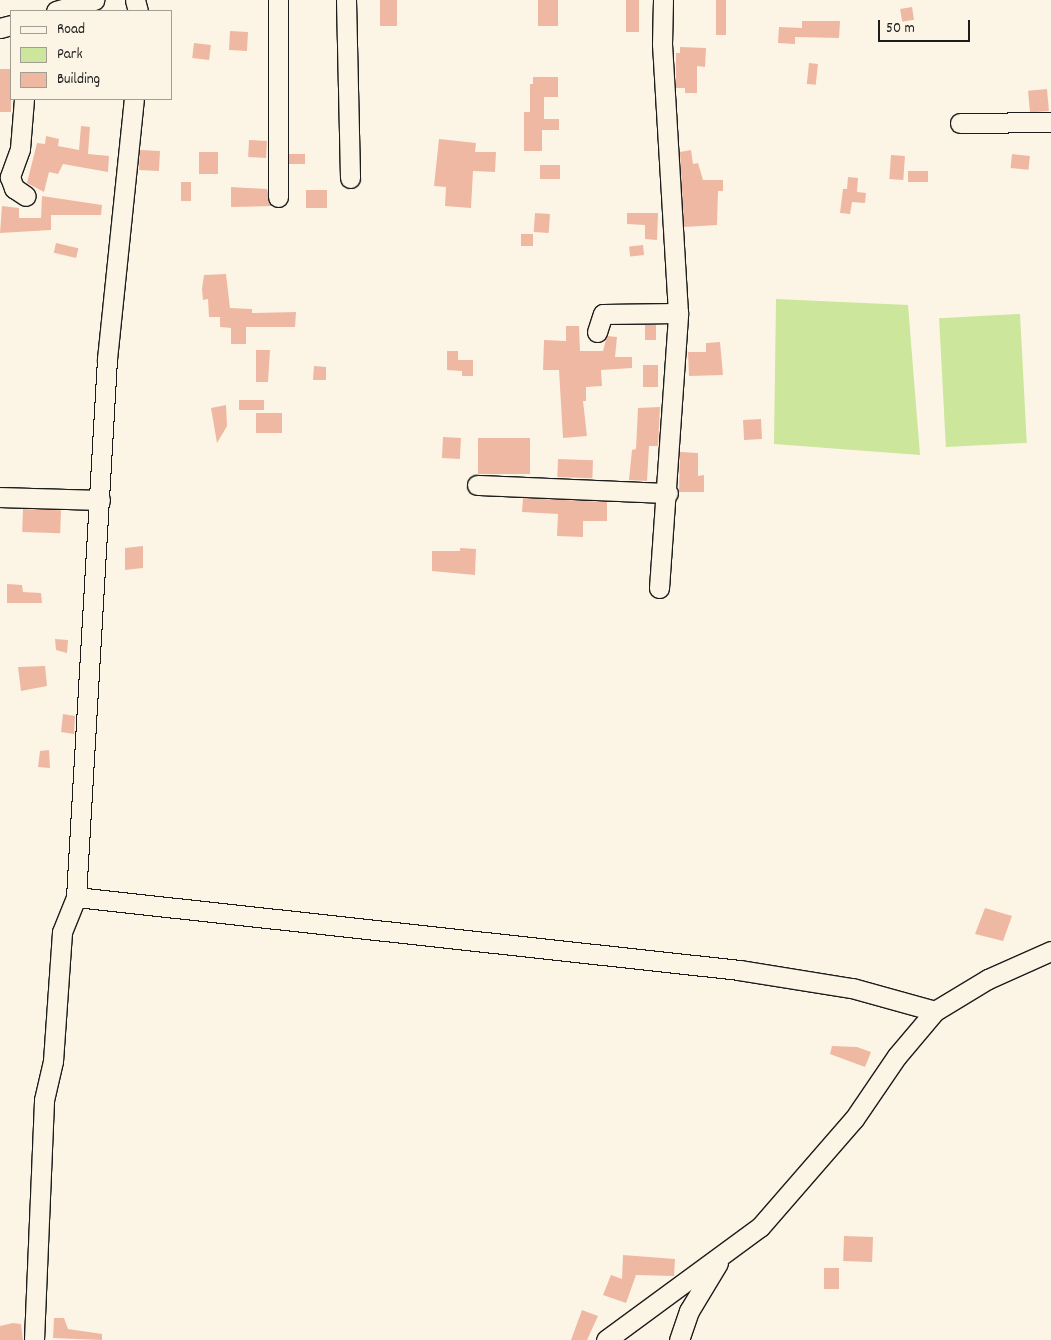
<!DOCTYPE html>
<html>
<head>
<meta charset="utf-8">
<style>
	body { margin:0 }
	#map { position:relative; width:1051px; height:1340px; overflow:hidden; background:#fcf5e5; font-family:Dekko,sans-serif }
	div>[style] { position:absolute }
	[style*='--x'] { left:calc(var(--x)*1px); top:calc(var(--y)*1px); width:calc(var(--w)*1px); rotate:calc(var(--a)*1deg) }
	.green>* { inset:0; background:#cce69c; transform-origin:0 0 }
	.building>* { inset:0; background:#efb8a3; transform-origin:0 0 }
	.roads { filter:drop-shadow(1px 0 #1c1c1c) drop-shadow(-1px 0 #1c1c1c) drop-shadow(0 1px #1c1c1c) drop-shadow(0 -1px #1c1c1c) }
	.minor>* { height:19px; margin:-9.5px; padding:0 9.5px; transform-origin:9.5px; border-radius:9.5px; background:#fcf5e5 }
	span { translate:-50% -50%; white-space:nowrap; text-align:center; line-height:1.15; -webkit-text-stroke:5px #fcf5e5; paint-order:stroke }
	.legend { position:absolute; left:10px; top:10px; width:162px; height:90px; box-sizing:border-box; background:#fcf5e5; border:1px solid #a29e95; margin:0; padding:6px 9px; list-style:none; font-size:15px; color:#1c1c1c }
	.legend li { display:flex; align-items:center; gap:10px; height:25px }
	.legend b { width:25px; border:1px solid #a29e95 }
	.scale { position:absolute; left:878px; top:20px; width:92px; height:22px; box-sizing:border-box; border:2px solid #1c1c1c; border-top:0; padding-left:6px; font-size:15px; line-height:18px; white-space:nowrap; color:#1c1c1c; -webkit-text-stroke:4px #fcf5e5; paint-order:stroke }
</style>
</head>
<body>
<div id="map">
	<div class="green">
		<div style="clip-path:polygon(776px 299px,908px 305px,920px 455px,774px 444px)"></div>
		<div style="left:1020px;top:314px;width:129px;height:81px;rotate:87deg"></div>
	</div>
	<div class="building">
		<div style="left:380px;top:0;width:17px;height:26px"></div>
		<div style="left:538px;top:0;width:20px;height:26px"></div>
		<div style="left:626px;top:0;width:13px;height:32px"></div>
		<div style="left:716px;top:0;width:10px;height:35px"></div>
		<div style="left:912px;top:7px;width:13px;height:12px;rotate:81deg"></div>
		<div style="clip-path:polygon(802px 21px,840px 21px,839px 38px,795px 37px,795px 44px,778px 43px,779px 27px,802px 28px)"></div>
		<div style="left:230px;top:31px;width:18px;height:19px;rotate:3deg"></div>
		<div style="left:194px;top:43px;width:17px;height:15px;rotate:7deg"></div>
		<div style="clip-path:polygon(680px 47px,706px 48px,705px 67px,697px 66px,697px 93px,685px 93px,685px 88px,676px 88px,676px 53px,680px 53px)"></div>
		<div style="left:809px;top:63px;width:9px;height:21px;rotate:6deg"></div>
		<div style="left:0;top:69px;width:11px;height:43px"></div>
		<div style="clip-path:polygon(533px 77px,558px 77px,558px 97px,544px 97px,544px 119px,559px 119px,559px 130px,542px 130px,542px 151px,524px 151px,524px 112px,530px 112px,530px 84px,533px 84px)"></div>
		<div style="left:1047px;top:89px;width:22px;height:19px;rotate:85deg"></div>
		<div style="clip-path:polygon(81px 126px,90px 127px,88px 154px,109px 156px,108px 172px,63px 164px,58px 174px,49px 172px,44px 192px,27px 183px,37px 143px,45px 144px,46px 136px,59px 139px,58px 146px,79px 150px)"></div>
		<div style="clip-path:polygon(439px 139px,476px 143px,475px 152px,496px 152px,495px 172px,473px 171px,471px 208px,445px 206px,446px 187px,434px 186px)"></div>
		<div style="left:249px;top:140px;width:18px;height:17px;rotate:3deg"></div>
		<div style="left:140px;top:150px;width:20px;height:20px;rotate:3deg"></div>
		<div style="clip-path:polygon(691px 150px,693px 164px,698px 163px,703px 180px,723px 180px,723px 191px,718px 191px,717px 225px,684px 227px,680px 152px)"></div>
		<div style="left:199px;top:152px;width:19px;height:22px"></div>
		<div style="left:289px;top:154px;width:16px;height:10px"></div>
		<div style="left:1012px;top:154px;width:18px;height:14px;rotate:6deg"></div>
		<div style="left:891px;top:155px;width:14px;height:24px;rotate:4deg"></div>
		<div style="left:540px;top:165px;width:20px;height:14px"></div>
		<div style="left:908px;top:171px;width:20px;height:11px"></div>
		<div style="clip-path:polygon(848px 177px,858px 178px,857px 192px,866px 193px,865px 203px,852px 202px,850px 214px,840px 213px,843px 189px,847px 189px)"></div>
		<div style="left:191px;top:182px;width:19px;height:10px;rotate:90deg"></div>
		<div style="clip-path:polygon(231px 187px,267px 189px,272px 206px,231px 207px)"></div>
		<div style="left:306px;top:190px;width:21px;height:18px"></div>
		<div style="clip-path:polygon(42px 196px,102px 205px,101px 215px,51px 215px,51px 230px,0 233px,2px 206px,19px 208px,19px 218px,41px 218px)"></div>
		<div style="left:535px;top:213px;width:15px;height:19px;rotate:4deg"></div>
		<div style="clip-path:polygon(627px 213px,658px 213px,657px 240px,645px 239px,645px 225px,627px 224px)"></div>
		<div style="left:533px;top:234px;width:12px;height:12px;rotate:90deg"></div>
		<div style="left:56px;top:243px;width:23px;height:10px;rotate:13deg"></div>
		<div style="left:643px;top:245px;width:10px;height:14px;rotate:84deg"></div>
		<div style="clip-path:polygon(226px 274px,230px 308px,252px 309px,252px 313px,296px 312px,295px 327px,246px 327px,246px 344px,231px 344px,231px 328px,220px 327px,220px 317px,209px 317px,208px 299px,203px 300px,202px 289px,204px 275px)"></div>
		<div style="left:645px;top:325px;width:11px;height:15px"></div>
		<div style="clip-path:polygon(566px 326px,579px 326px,580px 351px,603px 351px,607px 336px,617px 337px,615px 357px,632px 357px,632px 368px,601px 370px,602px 386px,586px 387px,586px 401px,583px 401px,587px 436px,563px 438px,559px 370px,543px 370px,544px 340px,566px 341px)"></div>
		<div style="clip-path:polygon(720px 342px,723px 375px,689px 376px,688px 352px,706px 352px,706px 343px)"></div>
		<div style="clip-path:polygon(256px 350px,270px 350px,268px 382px,256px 382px)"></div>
		<div style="clip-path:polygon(447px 351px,458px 351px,458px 360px,473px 360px,473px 376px,462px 376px,462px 371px,447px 370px)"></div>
		<div style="left:658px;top:365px;width:22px;height:15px;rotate:90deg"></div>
		<div style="clip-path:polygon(314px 366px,326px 367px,326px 380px,313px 380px)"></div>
		<div style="left:264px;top:400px;width:10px;height:25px;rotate:90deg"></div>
		<div style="clip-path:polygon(226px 405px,227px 426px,217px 443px,211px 408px)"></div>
		<div style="clip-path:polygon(660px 407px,658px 446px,649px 446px,647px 481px,629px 480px,632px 450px,636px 449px,638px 408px)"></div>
		<div style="left:282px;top:413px;width:20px;height:26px;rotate:90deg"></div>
		<div style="left:761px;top:419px;width:20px;height:18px;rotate:87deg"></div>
		<div style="left:443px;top:437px;width:18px;height:21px;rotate:3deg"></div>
		<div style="left:478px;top:438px;width:52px;height:36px"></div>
		<div style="clip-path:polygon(680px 452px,698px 453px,698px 476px,704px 475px,704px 492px,679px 492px)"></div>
		<div style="left:558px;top:459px;width:35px;height:18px;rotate:2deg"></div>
		<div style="clip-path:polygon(523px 498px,607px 502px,607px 521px,583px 521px,583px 537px,557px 536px,558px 514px,522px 512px)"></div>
		<div style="left:23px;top:509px;width:38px;height:23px;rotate:2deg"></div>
		<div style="clip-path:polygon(143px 546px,143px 568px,125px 570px,125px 548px)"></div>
		<div style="clip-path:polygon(460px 548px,476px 549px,475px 575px,432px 571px,432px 551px,460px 551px)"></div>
		<div style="clip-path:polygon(7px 584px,22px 585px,23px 592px,41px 593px,42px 603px,7px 603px)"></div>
		<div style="clip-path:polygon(55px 639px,68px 640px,67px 653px,56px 650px)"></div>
		<div style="clip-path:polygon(45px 666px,47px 686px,21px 691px,18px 667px)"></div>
		<div style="clip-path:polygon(63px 714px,75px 716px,74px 734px,61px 732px)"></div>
		<div style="clip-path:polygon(49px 750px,50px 768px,38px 767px,40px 751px)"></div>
		<div style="clip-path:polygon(985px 908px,1012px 916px,1003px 941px,975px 934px)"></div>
		<div style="clip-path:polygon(832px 1046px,857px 1047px,871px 1052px,865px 1067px,830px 1054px)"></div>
		<div style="left:844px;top:1236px;width:29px;height:25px;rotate:2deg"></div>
		<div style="clip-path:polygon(623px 1255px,675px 1259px,674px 1276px,636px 1275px,626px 1303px,603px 1295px,611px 1275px,622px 1279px)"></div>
		<div style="left:824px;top:1268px;width:15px;height:21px"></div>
		<div style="clip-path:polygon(582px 1310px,598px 1316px,587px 1340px,571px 1340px)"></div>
		<div style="clip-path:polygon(54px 1318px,64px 1318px,68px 1329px,102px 1334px,102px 1340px,53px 1338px)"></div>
		<div style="clip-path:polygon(13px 1323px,21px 1324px,23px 1340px,0 1340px,0 1326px)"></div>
	</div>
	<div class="roads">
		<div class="minor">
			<div style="--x:135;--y:0;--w:11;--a:75"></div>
			<div style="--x:278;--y:0;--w:197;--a:90"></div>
			<div style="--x:346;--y:0;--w:178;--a:88.7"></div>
			<div style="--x:56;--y:11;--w:40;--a:-16"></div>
			<div style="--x:0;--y:28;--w:11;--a:-15"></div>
			<div style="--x:24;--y:99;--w:50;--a:94.6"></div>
			<div style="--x:20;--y:149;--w:30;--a:110"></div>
			<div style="--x:10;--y:177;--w:12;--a:70"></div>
			<div style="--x:14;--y:188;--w:14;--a:34"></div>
			<div style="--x:960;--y:123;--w:91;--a:-0.6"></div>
			<div style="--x:597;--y:332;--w:19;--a:-72"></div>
			<div style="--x:603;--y:314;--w:75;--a:-0.8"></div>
			<div style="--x:477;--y:485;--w:191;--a:2.4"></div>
			<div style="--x:0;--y:497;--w:100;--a:1.7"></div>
			<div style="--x:659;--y:588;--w:276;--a:-86"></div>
			<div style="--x:678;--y:313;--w:269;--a:-93.4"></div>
			<div style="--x:662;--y:44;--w:44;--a:-88.7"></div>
			<div style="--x:76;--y:897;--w:667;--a:6.28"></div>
			<div style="--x:739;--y:970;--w:114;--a:9.1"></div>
			<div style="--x:852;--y:988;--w:86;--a:15.5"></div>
			<div style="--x:34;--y:1340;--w:240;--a:-87.6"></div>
			<div style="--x:44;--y:1100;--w:40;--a:-77"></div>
			<div style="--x:53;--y:1061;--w:129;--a:-86"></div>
			<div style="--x:62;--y:932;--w:38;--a:-68"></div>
			<div style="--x:76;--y:897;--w:539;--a:-86.7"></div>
			<div style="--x:107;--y:359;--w:261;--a:-84.1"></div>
			<div style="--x:606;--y:1340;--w:191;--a:-36.3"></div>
			<div style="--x:760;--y:1227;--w:143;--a:-49"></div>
			<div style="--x:854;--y:1119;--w:76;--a:-55.7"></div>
			<div style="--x:897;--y:1056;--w:59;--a:-49.8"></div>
			<div style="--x:935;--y:1011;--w:62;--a:-31.1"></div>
			<div style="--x:988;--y:979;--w:69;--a:-24"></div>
			<div style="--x:679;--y:1340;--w:31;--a:-71"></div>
			<div style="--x:689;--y:1311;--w:56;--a:-58.9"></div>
		</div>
	</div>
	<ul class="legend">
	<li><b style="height:6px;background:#fcf5e5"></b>Road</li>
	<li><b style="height:14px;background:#cce69c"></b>Park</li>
	<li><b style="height:14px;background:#efb8a3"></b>Building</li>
	</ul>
	<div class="scale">50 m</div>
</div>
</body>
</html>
